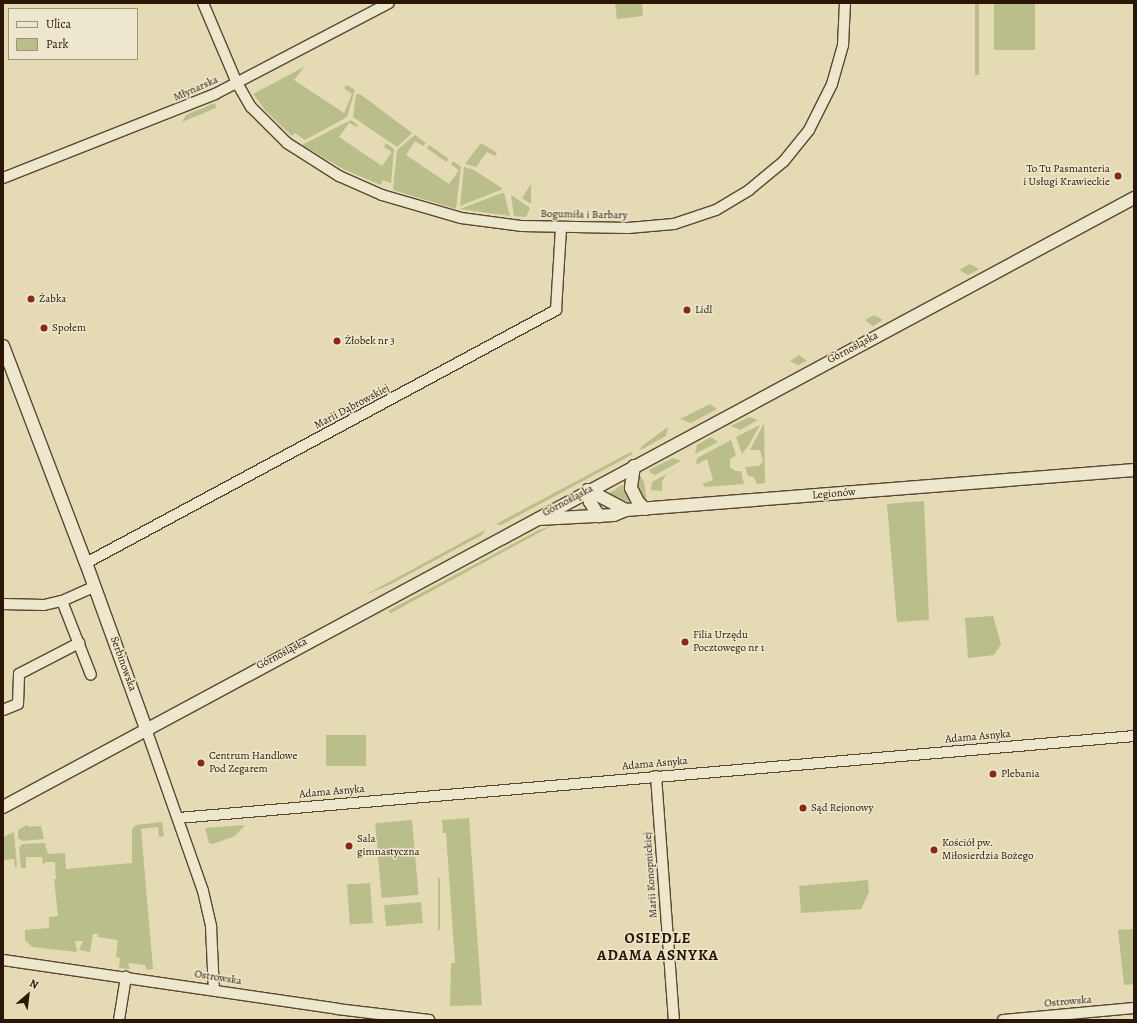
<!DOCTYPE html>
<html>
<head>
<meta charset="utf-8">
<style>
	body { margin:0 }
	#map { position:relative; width:1137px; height:1023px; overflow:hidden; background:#e4dab4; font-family:Alegreya,serif }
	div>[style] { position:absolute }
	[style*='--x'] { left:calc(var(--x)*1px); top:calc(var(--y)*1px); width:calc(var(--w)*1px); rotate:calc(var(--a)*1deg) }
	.green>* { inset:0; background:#b9be8a; transform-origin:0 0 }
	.roads { filter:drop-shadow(1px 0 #594731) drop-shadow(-1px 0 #594731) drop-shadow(0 1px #594731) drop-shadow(0 -1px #594731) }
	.minor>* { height:10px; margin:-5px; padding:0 5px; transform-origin:5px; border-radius:5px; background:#ede7ce }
	.tertiary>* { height:12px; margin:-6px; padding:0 6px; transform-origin:6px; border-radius:6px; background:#ede7ce }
	.dots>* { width:11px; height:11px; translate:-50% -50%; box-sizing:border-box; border:2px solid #ede7ce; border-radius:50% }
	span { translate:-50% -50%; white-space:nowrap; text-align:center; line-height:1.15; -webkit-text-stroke:3px #ede7ce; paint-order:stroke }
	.street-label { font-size:11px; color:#2b1605 }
	.poi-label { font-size:11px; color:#2b1605 }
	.right { translate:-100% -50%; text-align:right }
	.left { translate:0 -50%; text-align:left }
	.district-label { font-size:15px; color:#2b1605; font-weight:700; letter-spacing:1px }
	.frame { position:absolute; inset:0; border:4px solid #2b1605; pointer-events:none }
	.legend { position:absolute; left:8px; top:8px; width:130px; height:52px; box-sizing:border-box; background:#ede7ce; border:1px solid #9f937e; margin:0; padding:5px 7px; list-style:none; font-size:12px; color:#2b1605 }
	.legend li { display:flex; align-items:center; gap:8px; height:20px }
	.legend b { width:20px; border:1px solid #9f937e }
	.north { position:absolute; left:8px; top:975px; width:40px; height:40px; -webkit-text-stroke:3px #ede7ce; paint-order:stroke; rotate:28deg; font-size:11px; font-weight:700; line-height:16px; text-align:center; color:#2b1605 }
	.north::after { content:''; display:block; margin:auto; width:14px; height:18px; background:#2b1605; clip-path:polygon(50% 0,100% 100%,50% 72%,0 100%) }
</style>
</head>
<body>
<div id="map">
	<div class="green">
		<div style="clip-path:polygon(615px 3px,642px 3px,643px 16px,617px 19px)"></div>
		<div style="left:975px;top:3px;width:4px;height:72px"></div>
		<div style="left:994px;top:3px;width:41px;height:47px"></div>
		<div style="clip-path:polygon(304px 67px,294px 80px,344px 113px,352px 94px,344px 88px,347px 85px,355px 90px,347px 117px,305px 140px,295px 133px,292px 136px,266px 111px,253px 94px)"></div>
		<div style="clip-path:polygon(356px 94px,360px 94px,412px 133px,397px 147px,353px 117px)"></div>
		<div style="clip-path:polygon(215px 103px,216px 108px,182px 122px,186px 115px)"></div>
		<div style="clip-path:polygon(351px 120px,358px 125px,357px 127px,349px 123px,339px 137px,382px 166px,392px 152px,384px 147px,386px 143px,394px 149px,391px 183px,383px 180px,381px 185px,345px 170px,302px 145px)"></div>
		<div style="clip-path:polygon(415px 135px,426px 143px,423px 146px,415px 141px,406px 155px,449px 184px,459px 170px,451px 165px,453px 161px,461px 167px,456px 209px,393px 190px,397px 150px)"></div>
		<div style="clip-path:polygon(481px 143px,497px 153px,495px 156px,487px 152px,476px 167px,465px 164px)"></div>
		<div style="left:429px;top:145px;width:24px;height:4px;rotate:35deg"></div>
		<div style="clip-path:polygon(464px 167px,474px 170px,503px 189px,460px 206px)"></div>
		<div style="clip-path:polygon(531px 184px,531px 204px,522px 198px)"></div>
		<div style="clip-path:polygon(504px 193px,510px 216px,460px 209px,502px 193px)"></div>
		<div style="clip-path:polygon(511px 195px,530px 208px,526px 217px,514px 216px)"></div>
		<div style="clip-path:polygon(970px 264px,979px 269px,968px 275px,959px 270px)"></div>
		<div style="clip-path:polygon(874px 315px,883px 320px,873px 326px,865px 320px)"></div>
		<div style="clip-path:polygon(799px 355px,807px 361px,798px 365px,790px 361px)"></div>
		<div style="clip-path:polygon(710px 404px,717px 409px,691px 423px,680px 419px)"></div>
		<div style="clip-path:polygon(749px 417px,758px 420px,740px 430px,731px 426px)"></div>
		<div style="clip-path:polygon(764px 423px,765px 483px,757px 484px,754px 477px,748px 476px,745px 467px,759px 466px,763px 461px,760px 450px,750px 450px)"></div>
		<div style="clip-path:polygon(760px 425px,749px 445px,742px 454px,736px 437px)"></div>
		<div style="clip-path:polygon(668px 427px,666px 436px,639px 451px,642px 446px)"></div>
		<div style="clip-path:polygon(711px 437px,718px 442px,695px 454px,697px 445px)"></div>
		<div style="clip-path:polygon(731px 440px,736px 455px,730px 459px,730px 467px,735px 471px,741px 471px,744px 484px,705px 487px,702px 484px,713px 480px,707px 459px,696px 465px,697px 458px)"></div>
		<div style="clip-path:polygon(631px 452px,633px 454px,501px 525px,496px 524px)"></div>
		<div style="clip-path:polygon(673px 458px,681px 461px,655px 475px,651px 473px,649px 470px)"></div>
		<div style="clip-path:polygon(684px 465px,666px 475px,662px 481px,662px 491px,651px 490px,652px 482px)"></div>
		<div style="clip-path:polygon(640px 475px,644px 482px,647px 501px,636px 490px)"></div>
		<div style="clip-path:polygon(622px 485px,626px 487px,629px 502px,608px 494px)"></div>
		<div style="clip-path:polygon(924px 501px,929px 620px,897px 622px,887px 504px)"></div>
		<div style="clip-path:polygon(553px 525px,391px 613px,388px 611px,537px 531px)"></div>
		<div style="clip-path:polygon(485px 530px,482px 535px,389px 585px,365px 595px)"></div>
		<div style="clip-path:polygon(993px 616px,1001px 644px,994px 655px,968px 658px,965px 618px)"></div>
		<div style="left:366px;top:735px;width:31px;height:40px;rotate:90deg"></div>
		<div style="clip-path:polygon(469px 818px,482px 1005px,450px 1006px,451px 963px,455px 963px,446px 833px,443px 833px,442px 820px)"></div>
		<div style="left:412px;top:820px;width:75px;height:37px;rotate:85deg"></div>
		<div style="clip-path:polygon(162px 822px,164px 836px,159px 837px,158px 827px,141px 829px,153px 969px,147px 970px,145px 965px,128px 963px,130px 969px,119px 968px,120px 958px,116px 957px,118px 940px,98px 937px,98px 934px,93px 934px,90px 952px,79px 950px,83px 941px,75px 941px,77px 952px,32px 947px,25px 940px,25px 930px,49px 928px,49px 917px,58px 916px,54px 879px,56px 879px,55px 862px,46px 862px,43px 865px,42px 857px,26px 857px,26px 868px,21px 868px,19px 848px,22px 844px,45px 843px,48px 854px,65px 853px,66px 869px,132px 863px,132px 829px,136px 825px)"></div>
		<div style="clip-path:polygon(27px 825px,29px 827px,41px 826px,44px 839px,22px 841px,18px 838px,18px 830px)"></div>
		<div style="clip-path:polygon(245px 825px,235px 836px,213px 844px,209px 843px,205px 828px)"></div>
		<div style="clip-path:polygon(14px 832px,17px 867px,15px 867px,14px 859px,3px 860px,3px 837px)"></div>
		<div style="left:438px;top:878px;width:2px;height:52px"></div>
		<div style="clip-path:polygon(868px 880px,869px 892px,861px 909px,801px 913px,799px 886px)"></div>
		<div style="left:370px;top:883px;width:40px;height:23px;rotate:86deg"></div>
		<div style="left:421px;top:902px;width:21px;height:37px;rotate:85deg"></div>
		<div style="clip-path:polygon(1134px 929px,1134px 984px,1124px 985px,1118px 930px)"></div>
	</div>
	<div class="roads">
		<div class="minor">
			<div style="--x:203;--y:3;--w:87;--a:67"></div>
			<div style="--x:237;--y:83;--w:28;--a:60"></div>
			<div style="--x:251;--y:107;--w:51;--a:45"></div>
			<div style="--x:287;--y:143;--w:62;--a:32.4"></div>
			<div style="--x:339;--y:176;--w:47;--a:23.8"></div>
			<div style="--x:382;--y:195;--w:82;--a:16.2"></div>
			<div style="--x:461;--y:218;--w:62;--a:7.5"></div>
			<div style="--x:522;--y:226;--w:106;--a:1.1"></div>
			<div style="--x:628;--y:228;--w:46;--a:-5"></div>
			<div style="--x:674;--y:224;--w:44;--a:-18.4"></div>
			<div style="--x:716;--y:210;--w:39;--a:-31"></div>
			<div style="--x:749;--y:190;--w:45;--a:-39.6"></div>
			<div style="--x:784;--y:161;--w:40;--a:-51"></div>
			<div style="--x:809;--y:130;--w:51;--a:-63.4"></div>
			<div style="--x:832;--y:84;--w:41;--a:-74.2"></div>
			<div style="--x:843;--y:45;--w:42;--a:-87.3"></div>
			<div style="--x:3;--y:178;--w:228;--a:-21.6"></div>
			<div style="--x:215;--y:94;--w:196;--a:-27.6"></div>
			<div style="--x:86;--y:563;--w:534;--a:-28.29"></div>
			<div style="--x:556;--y:310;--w:82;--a:-86.5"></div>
			<div style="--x:62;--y:601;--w:79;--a:68.6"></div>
			<div style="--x:3;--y:604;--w:41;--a:1.4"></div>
			<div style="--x:44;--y:605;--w:18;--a:-13"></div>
			<div style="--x:62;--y:601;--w:36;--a:-24"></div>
			<div style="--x:3;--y:710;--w:16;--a:-22"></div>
			<div style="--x:18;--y:704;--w:30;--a:-88"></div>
			<div style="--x:19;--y:674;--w:68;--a:-27.3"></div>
			<div style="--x:146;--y:729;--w:172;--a:70.6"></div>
			<div style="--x:203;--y:891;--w:37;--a:77"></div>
			<div style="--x:211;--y:927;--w:63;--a:87.3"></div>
			<div style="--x:656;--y:776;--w:245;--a:85.8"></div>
			<div style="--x:178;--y:818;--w:960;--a:-4.9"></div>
			<div style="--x:3;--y:960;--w:338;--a:8.3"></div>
			<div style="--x:337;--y:1009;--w:93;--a:6.8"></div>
			<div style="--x:119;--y:1020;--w:44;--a:-80.8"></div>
			<div style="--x:1003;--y:1020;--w:132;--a:-5.2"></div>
		</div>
		<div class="tertiary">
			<div style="--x:3;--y:346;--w:232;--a:69.1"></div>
			<div style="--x:86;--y:563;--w:177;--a:70.1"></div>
			<div style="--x:634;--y:466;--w:22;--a:98"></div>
			<div style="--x:631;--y:488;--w:16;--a:63"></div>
			<div style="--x:638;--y:502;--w:10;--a:45"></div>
			<div style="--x:588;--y:490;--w:43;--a:27.8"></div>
			<div style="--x:588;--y:490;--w:12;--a:81"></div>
			<div style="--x:590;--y:502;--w:17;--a:57"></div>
			<div style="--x:538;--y:519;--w:76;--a:-3"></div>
			<div style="--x:614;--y:515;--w:13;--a:-23"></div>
			<div style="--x:626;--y:510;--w:510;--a:-4.5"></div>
			<div style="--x:3;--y:807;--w:1285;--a:-28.3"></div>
		</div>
	</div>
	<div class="dots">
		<div style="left:1118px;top:176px;background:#8f2418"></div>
		<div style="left:31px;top:299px;background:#8f2418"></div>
		<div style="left:687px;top:310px;background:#8f2418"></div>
		<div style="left:44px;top:328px;background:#8f2418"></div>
		<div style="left:337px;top:341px;background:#8f2418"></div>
		<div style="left:685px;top:642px;background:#8f2418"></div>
		<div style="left:201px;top:763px;background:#8f2418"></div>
		<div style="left:993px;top:774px;background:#8f2418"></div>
		<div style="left:803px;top:808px;background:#8f2418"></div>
		<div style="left:349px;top:846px;background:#8f2418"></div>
		<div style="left:934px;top:850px;background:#8f2418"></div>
	</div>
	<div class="street-label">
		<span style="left:196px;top:89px;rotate:-24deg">Młynarska</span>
		<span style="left:584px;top:215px;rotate:1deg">Bogumiła i Barbary</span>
		<span style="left:853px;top:348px;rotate:-28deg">Górnośląska</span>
		<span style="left:352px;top:407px;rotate:-28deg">Marii Dąbrowskiej</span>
		<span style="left:834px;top:494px;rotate:-5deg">Legionów</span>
		<span style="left:568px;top:501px;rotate:-28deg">Górnośląska</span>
		<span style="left:282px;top:654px;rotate:-28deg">Górnośląska</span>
		<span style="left:123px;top:664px;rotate:70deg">Serbinowska</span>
		<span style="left:978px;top:737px;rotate:-5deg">Adama Asnyka</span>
		<span style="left:655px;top:764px;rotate:-5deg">Adama Asnyka</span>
		<span style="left:332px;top:792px;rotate:-5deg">Adama Asnyka</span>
		<span style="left:651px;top:875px;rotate:-94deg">Marii Konopnickiej</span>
		<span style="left:218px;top:978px;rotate:9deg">Ostrowska</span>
		<span style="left:1068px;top:1002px;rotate:-5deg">Ostrowska</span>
	</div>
	<div class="poi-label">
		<span class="right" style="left:1110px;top:176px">To Tu Pasmanteria<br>i Usługi Krawieckie</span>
		<span class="left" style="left:39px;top:299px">Żabka</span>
		<span class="left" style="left:695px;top:310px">Lidl</span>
		<span class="left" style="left:52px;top:328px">Społem</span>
		<span class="left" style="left:345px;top:341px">Żłobek nr 3</span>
		<span class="left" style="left:693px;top:642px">Filia Urzędu<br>Pocztowego nr 1</span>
		<span class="left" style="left:209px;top:763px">Centrum Handlowe<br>Pod Zegarem</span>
		<span class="left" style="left:1001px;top:774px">Plebania</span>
		<span class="left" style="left:811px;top:808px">Sąd Rejonowy</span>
		<span class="left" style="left:357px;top:846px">Sala<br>gimnastyczna</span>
		<span class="left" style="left:942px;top:850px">Kościół pw.<br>Miłosierdzia Bożego</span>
	</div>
	<div class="district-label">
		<span style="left:658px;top:947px">OSIEDLE<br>ADAMA ASNYKA</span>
	</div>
	<div class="frame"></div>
	<ul class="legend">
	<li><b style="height:5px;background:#ede7ce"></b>Ulica</li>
	<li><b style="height:11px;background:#b9be8a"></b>Park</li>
	</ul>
	<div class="north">N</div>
</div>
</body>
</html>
